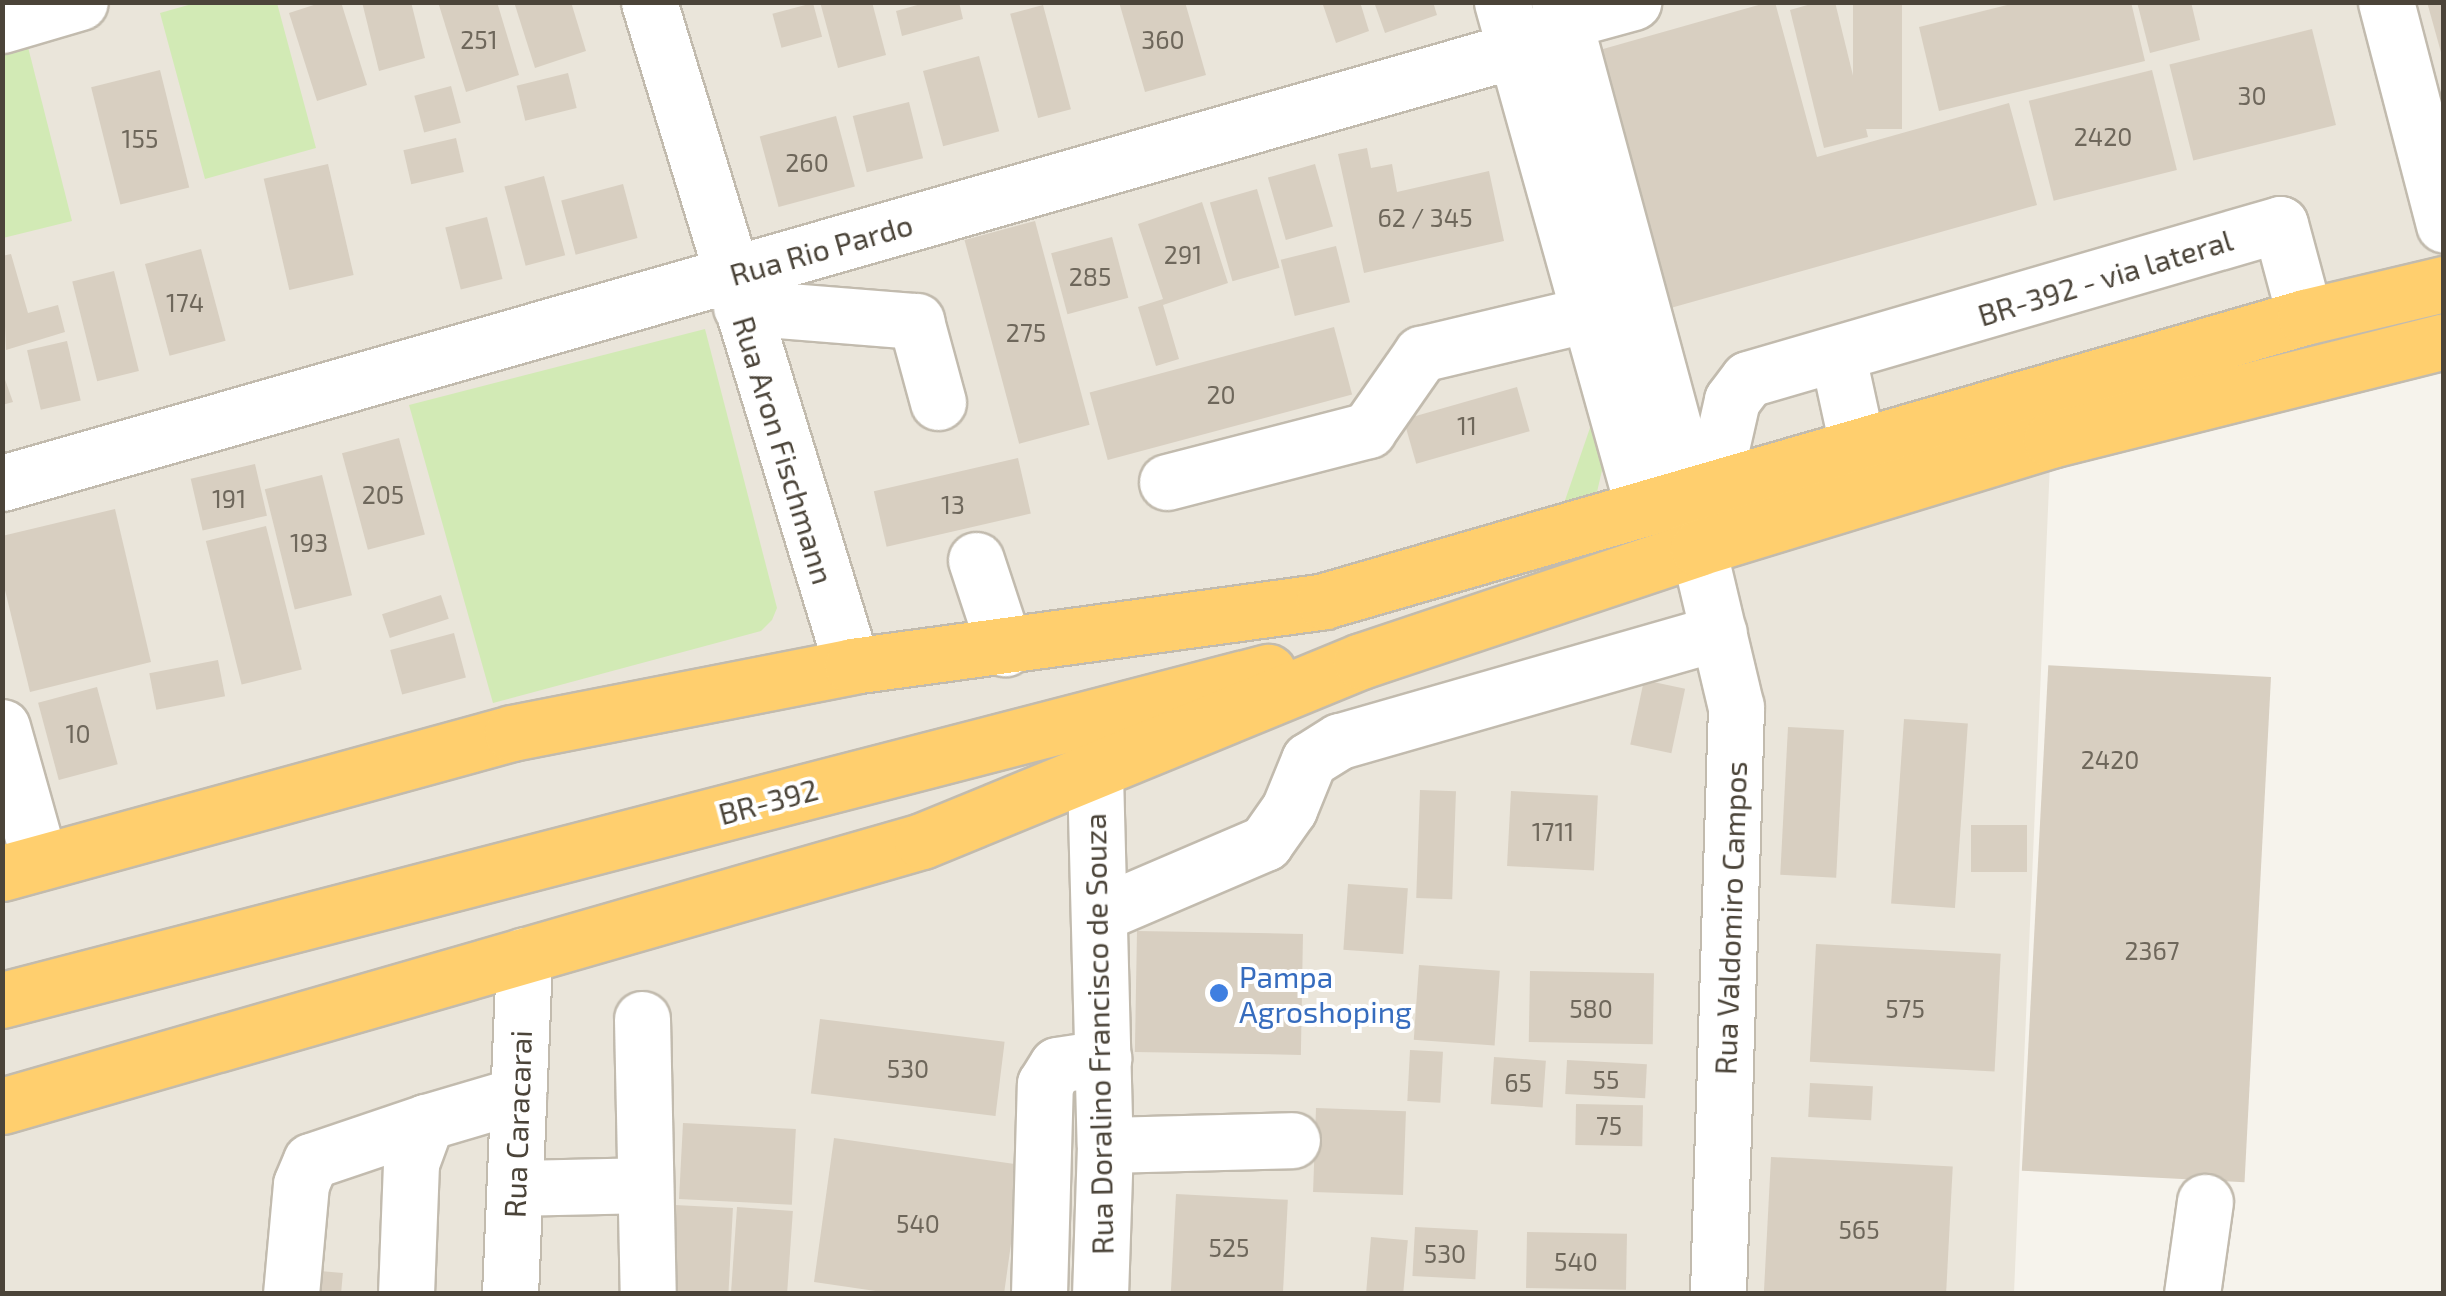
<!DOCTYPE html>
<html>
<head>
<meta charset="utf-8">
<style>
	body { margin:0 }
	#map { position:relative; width:2446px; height:1296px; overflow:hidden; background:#f6f3ec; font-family:"Exo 2",sans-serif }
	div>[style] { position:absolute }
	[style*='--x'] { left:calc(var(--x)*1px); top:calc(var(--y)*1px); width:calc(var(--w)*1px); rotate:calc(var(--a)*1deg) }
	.residential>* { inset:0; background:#eae5da }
	.green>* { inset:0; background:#d2eab5 }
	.building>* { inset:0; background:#d8cfc1; transform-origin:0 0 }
	.roads { filter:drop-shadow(2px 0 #c2bbae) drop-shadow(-2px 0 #c2bbae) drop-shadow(0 2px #c2bbae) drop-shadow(0 -2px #c2bbae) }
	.minor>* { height:55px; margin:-27.5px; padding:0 27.5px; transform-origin:27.5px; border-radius:27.5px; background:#fff }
	.highway>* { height:55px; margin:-27.5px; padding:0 27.5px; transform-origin:27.5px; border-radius:27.5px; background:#ffcf6e }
	.dots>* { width:28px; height:28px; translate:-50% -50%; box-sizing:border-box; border:5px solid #fff; border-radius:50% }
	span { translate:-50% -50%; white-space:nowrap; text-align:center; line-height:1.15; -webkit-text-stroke:8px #fff; paint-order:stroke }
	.number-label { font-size:25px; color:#6e675b }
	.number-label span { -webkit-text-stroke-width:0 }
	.street-label { font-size:30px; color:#4b4439 }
	.shop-label { font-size:30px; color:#366cbe }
	.left { translate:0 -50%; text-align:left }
	.frame { position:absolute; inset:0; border:5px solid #4b4439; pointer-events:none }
</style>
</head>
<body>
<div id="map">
	<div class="residential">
		<div style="clip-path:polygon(3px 3px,2443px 3px,2443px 341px,2051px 440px,2014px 1293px,3px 1294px)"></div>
	</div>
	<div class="green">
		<div style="clip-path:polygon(199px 2px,277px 3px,316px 148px,205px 179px,160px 13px)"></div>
		<div style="clip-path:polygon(28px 47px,72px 221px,3px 238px,3px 53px)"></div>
		<div style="clip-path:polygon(705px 329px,777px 608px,772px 620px,761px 631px,493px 703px,409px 405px)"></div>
		<div style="clip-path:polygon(1591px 425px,1606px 453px,1597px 492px,1585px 509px,1561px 512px)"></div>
	</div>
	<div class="building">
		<div style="clip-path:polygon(323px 2px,341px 2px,367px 85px,317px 101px,289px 13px)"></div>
		<div style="clip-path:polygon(362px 2px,411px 2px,425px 58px,379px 71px)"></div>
		<div style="clip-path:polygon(438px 2px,497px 2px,519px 75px,466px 92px)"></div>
		<div style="clip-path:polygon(514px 2px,571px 2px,586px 51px,535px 68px)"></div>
		<div style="clip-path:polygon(820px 2px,872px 2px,886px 55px,838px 68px)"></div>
		<div style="clip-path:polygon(928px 2px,959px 2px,963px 19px,902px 36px,896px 11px)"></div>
		<div style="clip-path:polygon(1119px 2px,1185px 2px,1206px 75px,1145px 92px)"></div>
		<div style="clip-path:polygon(1322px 2px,1360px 2px,1369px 31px,1336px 43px)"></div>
		<div style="clip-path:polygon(1374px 2px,1433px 2px,1437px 15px,1385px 33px)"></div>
		<div style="clip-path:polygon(1769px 2px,1775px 2px,1817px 157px,2009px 103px,2037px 205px,1667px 309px,1596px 51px)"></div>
		<div style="clip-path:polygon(1818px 2px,1835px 2px,1868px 137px,1824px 148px,1790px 10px)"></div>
		<div style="left:1853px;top:2px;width:49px;height:127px"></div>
		<div style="clip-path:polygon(2019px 2px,2131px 2px,2145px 61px,1939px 111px,1919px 27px)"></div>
		<div style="clip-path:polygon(2137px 2px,2191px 2px,2200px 40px,2150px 53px)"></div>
		<div style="clip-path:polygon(2427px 2px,2444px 2px,2444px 56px,2442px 56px)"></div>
		<div style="left:813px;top:3px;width:35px;height:42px;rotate:75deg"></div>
		<div style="left:1043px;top:5px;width:108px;height:34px;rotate:75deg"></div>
		<div style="left:2312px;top:29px;width:99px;height:147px;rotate:76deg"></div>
		<div style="left:979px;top:56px;width:78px;height:58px;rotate:75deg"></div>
		<div style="left:160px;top:70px;width:121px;height:71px;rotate:76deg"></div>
		<div style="left:2152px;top:70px;width:103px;height:127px;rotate:76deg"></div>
		<div style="left:568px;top:73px;width:36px;height:53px;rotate:76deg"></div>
		<div style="left:451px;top:86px;width:38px;height:38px;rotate:75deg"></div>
		<div style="left:909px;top:102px;width:58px;height:58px;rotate:76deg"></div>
		<div style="left:836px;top:116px;width:73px;height:79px;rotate:75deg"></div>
		<div style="left:456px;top:138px;width:35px;height:54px;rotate:77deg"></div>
		<div style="clip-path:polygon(1367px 148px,1371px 168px,1392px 164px,1397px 192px,1489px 171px,1504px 241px,1364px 273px,1338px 154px)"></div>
		<div style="left:328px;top:164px;width:114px;height:66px;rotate:77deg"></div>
		<div style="left:1315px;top:164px;width:65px;height:49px;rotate:74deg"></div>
		<div style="left:544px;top:176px;width:82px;height:41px;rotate:75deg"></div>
		<div style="left:623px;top:184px;width:56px;height:64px;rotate:75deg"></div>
		<div style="left:1257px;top:189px;width:82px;height:49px;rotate:74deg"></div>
		<div style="clip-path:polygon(1202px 202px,1228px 283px,1163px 305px,1179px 359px,1156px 366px,1138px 307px,1163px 299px,1138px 224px)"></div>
		<div style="left:487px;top:217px;width:64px;height:43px;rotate:76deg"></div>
		<div style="left:1035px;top:221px;width:211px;height:73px;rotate:75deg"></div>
		<div style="left:1112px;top:237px;width:63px;height:63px;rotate:75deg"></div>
		<div style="left:1336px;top:246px;width:58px;height:57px;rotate:76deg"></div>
		<div style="left:201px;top:249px;width:95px;height:58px;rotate:75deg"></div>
		<div style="clip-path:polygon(11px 254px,28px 313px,58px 305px,65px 332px,6px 350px,2px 256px)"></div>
		<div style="left:114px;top:271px;width:103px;height:43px;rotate:76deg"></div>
		<div style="left:1334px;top:327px;width:70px;height:253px;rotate:75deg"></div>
		<div style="left:67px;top:341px;width:61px;height:41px;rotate:77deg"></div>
		<div style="clip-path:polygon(2px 371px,13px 402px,2px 405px)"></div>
		<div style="left:1517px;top:387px;width:46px;height:118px;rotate:74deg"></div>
		<div style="left:399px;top:438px;width:100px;height:59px;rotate:75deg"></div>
		<div style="left:1018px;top:458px;width:57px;height:148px;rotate:77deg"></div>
		<div style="left:255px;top:464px;width:53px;height:66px;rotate:77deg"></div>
		<div style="left:322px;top:475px;width:124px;height:59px;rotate:76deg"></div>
		<div style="clip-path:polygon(115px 509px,151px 662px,30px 692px,2px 578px,2px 536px)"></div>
		<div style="left:266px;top:526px;width:148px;height:62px;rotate:76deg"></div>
		<div style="left:441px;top:595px;width:25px;height:62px;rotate:72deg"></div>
		<div style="left:454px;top:633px;width:46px;height:66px;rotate:75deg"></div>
		<div style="left:218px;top:660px;width:37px;height:70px;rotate:79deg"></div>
		<div style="left:2271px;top:677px;width:506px;height:223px;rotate:93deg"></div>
		<div style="left:1644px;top:680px;width:42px;height:66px;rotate:12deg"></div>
		<div style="left:97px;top:687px;width:80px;height:61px;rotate:75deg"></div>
		<div style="left:1904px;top:719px;width:64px;height:185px;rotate:4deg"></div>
		<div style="left:1788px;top:727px;width:56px;height:148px;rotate:3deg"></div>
		<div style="left:1420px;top:790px;width:36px;height:108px;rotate:2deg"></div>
		<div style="left:1511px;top:791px;width:87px;height:75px;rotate:3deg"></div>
		<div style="left:1971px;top:825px;width:56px;height:47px"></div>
		<div style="left:1348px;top:884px;width:60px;height:66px;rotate:4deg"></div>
		<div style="left:1137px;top:931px;width:166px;height:121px;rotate:1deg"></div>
		<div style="left:1816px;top:944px;width:185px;height:118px;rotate:3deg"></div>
		<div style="left:1419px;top:965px;width:81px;height:75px;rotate:4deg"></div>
		<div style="left:1530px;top:971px;width:124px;height:71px;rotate:1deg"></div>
		<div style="left:820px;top:1019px;width:186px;height:75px;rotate:7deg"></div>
		<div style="left:1410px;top:1050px;width:33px;height:51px;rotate:3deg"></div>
		<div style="left:1494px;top:1057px;width:52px;height:47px;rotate:4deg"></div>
		<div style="left:1567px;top:1060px;width:80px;height:34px;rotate:3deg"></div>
		<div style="left:1810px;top:1083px;width:63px;height:34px;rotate:3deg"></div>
		<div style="left:1576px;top:1104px;width:67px;height:41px;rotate:1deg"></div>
		<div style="left:1316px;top:1108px;width:90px;height:84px;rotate:2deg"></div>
		<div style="left:683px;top:1123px;width:113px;height:76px;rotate:3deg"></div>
		<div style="clip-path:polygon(834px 1138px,1022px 1165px,1004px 1294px,896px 1294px,814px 1282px)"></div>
		<div style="left:1771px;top:1157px;width:182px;height:137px;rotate:3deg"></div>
		<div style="left:1176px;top:1194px;width:112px;height:100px;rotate:3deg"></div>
		<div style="left:675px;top:1205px;width:58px;height:89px;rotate:3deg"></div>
		<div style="left:737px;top:1207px;width:56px;height:87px;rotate:4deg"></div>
		<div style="left:1415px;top:1227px;width:63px;height:49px;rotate:3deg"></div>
		<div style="left:1527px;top:1232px;width:100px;height:56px;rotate:1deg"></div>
		<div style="left:1371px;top:1237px;width:37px;height:57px;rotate:5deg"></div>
		<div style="left:308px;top:1270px;width:35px;height:24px;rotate:5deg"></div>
	</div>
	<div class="roads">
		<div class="minor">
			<div style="--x:649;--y:2;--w:694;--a:73"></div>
			<div style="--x:1502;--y:2;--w:524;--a:74.4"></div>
			<div style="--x:1559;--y:2;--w:511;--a:74.9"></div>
			<div style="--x:2386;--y:2;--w:230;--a:75.4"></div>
			<div style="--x:2;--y:25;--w:81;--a:-16.4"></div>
			<div style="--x:741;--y:307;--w:176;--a:4.6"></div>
			<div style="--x:916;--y:321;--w:84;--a:74.8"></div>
			<div style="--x:1838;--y:357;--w:89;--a:77.7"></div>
			<div style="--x:1167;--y:482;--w:208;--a:-14.5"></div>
			<div style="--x:1368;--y:430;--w:93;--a:-55.1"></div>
			<div style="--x:1421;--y:354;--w:173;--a:-13.4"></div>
			<div style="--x:2;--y:483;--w:1574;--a:-15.97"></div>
			<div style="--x:1515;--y:50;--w:57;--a:-30.6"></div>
			<div style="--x:1564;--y:21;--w:72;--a:-15.4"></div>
			<div style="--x:1712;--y:488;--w:90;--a:-77.2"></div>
			<div style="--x:1732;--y:400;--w:26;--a:-53"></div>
			<div style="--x:1748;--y:379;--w:554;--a:-16.24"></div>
			<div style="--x:2280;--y:224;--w:96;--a:75"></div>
			<div style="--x:1698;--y:548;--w:163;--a:76.6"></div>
			<div style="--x:1736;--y:707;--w:587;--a:91.76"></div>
			<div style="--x:976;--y:560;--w:93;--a:71.8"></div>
			<div style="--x:2;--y:727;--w:140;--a:74.3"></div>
			<div style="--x:1095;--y:775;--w:370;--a:88.5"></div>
			<div style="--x:1105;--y:1145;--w:149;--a:91.9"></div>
			<div style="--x:1099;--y:914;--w:181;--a:-23.2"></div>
			<div style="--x:1265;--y:843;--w:42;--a:-54.8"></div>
			<div style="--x:1289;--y:809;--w:53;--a:-67.8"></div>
			<div style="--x:1309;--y:760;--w:36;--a:-32"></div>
			<div style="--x:1340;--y:741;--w:394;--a:-16"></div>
			<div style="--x:642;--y:1019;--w:275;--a:88.8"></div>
			<div style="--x:1105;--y:1145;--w:187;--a:-1.5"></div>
			<div style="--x:515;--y:1188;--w:130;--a:-1.3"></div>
			<div style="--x:291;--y:1294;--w:110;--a:-84.8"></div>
			<div style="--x:301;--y:1184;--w:25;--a:-67"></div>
			<div style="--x:311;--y:1161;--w:121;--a:-18.7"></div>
			<div style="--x:406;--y:1294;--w:131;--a:-87.8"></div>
			<div style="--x:411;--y:1163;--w:44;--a:-69.9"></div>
			<div style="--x:426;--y:1122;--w:96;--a:-16.4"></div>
			<div style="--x:510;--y:1294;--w:339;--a:-87.6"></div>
			<div style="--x:1039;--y:1294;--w:210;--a:-88.4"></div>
			<div style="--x:1045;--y:1084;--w:22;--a:-58"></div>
			<div style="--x:1057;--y:1065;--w:47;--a:-8.7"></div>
			<div style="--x:2192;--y:1294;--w:93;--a:-82"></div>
		</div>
		<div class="highway">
			<div style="--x:2;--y:873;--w:529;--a:-15.35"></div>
			<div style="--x:512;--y:733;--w:347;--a:-11.1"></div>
			<div style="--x:852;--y:666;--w:476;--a:-7.8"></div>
			<div style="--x:1324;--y:601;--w:1021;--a:-16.15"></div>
			<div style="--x:2305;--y:317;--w:143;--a:-13.4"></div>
			<div style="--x:2;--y:1000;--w:1308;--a:-14.53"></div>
			<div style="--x:2;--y:1106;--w:957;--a:-16.07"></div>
			<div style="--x:922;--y:841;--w:474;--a:-22.3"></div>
			<div style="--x:1361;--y:661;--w:355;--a:-18.5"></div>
			<div style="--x:1698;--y:548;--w:369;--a:-17"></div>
			<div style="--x:2051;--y:440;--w:405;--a:-14.1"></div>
		</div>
	</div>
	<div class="dots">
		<div style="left:1219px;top:993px;background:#3f7fe0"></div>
	</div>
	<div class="number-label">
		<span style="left:479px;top:39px">251</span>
		<span style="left:1163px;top:39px">360</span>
		<span style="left:2252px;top:95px">30</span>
		<span style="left:2103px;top:136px">2420</span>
		<span style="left:140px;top:138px">155</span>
		<span style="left:807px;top:162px">260</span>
		<span style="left:1425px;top:217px">62 / 345</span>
		<span style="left:1183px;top:254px">291</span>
		<span style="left:1090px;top:276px">285</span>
		<span style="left:185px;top:302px">174</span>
		<span style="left:1026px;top:332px">275</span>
		<span style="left:1221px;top:394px">20</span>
		<span style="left:1467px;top:425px">11</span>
		<span style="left:383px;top:494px">205</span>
		<span style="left:229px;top:498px">191</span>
		<span style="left:953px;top:504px">13</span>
		<span style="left:309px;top:542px">193</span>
		<span style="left:78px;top:733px">10</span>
		<span style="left:2110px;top:759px">2420</span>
		<span style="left:1553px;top:831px">1711</span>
		<span style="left:2152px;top:950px">2367</span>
		<span style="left:1591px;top:1008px">580</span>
		<span style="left:1905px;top:1008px">575</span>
		<span style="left:908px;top:1068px">530</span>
		<span style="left:1606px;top:1079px">55</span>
		<span style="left:1518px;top:1082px">65</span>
		<span style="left:1609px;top:1125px">75</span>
		<span style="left:918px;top:1223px">540</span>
		<span style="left:1859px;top:1229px">565</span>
		<span style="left:1229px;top:1247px">525</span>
		<span style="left:1445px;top:1253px">530</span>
		<span style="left:1576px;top:1261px">540</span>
	</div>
	<div class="street-label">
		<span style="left:821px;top:249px;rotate:-16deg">Rua Rio Pardo</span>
		<span style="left:2105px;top:277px;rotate:-17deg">BR-392 - via lateral</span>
		<span style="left:784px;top:450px;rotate:73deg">Rua Aron Fischmann</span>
		<span style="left:768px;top:801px;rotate:-15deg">BR-392</span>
		<span style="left:1730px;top:918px;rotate:-88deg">Rua Valdomiro Campos</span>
		<span style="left:1098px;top:1034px;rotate:-91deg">Rua Doralino Francisco de Souza</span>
		<span style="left:517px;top:1124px;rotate:-88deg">Rua Caracarai</span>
	</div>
	<div class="shop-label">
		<span class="left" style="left:1239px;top:993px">Pampa<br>Agroshoping</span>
	</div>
	<div class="frame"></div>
</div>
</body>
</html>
